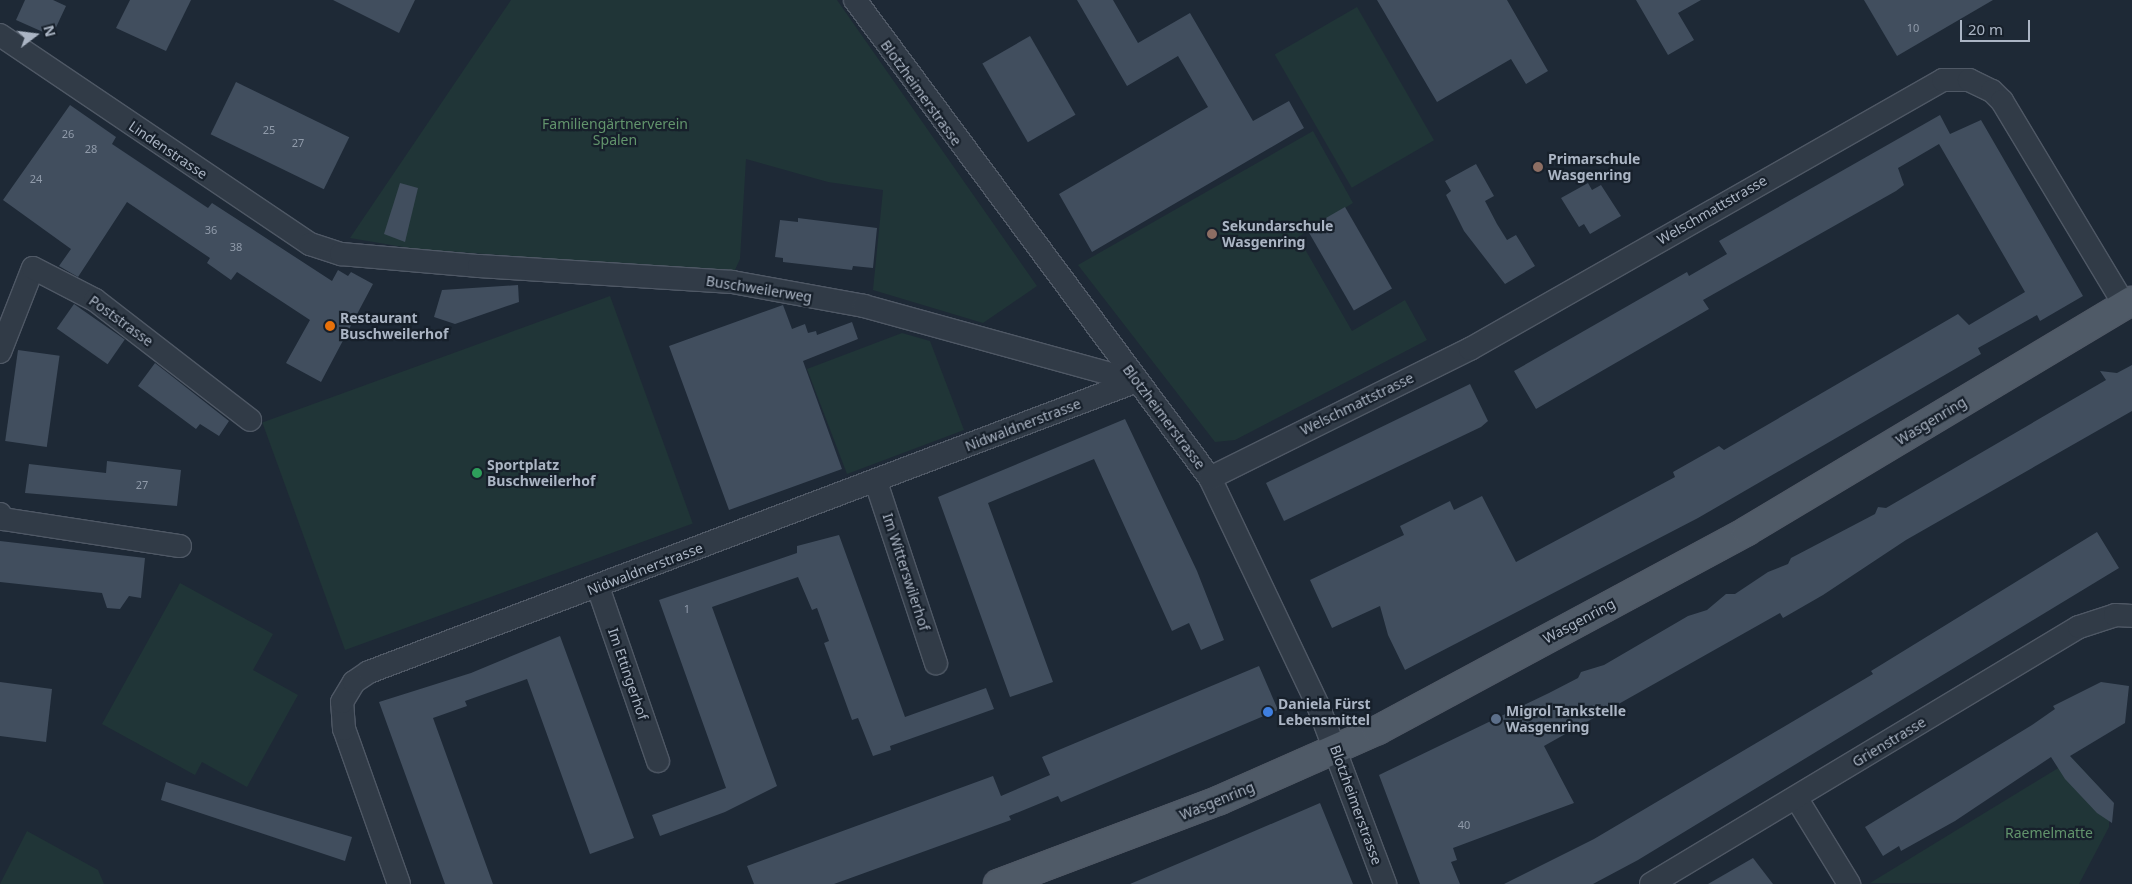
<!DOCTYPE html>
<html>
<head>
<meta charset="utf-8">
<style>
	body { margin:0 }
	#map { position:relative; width:2132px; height:884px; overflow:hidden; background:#1e2936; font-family:"Noto Sans",sans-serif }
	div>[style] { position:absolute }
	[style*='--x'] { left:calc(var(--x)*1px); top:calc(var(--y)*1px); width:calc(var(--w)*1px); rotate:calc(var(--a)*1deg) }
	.green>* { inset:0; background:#203537; transform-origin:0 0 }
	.building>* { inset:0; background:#414e5e; transform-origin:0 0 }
	.roads { filter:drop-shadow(1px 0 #4f5865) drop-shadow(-1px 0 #4f5865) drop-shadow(0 1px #4f5865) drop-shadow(0 -1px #4f5865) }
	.street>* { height:22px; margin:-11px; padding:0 11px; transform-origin:11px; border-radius:11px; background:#313b47 }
	.primary>* { height:28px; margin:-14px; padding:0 14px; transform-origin:14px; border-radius:14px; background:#4f5a67 }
	.dots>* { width:14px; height:14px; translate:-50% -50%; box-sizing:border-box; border:2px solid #17202b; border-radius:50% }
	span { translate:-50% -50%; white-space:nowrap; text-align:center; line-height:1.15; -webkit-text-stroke:4.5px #17202b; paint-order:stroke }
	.number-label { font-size:11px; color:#909baa }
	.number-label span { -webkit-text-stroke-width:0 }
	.street-label { font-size:14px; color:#abb5c4 }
	.park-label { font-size:14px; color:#62946c }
	.poi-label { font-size:14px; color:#abb5c4; font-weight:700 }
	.left { translate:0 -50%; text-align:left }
	.north { position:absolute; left:10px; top:10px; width:50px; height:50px; -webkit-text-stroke:4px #17202b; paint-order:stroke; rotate:75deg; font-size:14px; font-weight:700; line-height:20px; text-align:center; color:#abb5c4 }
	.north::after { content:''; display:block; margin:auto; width:18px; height:22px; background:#abb5c4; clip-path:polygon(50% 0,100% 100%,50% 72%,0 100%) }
	.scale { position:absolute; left:1960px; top:20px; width:70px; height:22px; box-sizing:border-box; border:2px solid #abb5c4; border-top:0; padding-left:6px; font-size:15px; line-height:18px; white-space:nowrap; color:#abb5c4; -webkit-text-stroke:4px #17202b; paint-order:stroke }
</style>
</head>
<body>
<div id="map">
	<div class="green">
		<div style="clip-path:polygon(511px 0,837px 0,1037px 286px,983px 323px,873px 290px,883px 190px,828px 182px,746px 159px,740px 259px,734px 272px,415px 249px,350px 238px)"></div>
		<div style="left:1357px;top:7px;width:154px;height:95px;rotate:60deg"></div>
		<div style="clip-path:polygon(1313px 131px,1353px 203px,1298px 237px,1352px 331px,1405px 300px,1427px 340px,1235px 440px,1215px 442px,1078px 265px)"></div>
		<div style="left:610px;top:296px;width:242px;height:370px;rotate:70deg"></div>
		<div style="clip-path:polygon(902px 333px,930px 341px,964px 430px,847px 474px,807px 369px)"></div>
		<div style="clip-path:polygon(180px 583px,273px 634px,253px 670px,298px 695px,247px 787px,202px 762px,195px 775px,102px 724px)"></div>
		<div style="clip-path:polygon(2073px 759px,2109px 798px,2109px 827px,2079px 884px,1870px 883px)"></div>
		<div style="clip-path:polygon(27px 831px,98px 870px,104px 884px,0 884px)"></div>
	</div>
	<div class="building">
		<div style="clip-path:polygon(25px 0,53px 0,66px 6px,52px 36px,16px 20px)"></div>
		<div style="clip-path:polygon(130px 0,191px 0,166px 51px,116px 28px)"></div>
		<div style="clip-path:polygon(333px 0,415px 0,399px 33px)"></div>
		<div style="clip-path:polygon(1077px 0,1113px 0,1138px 43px,1190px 13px,1253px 121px,1289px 101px,1304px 128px,1092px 252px,1059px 194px,1208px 107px,1178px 56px,1127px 86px)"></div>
		<div style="clip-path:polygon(1377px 0,1507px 0,1548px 71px,1526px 84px,1511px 59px,1437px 102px)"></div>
		<div style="clip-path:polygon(1636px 0,1701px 0,1678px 13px,1694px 40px,1668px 55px)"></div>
		<div style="clip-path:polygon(1864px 0,1993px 0,1897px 56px)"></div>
		<div style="left:1030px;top:36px;width:91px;height:55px;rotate:60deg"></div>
		<div style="left:236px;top:82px;width:126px;height:58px;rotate:26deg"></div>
		<div style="clip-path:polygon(70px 105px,116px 137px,112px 144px,208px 208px,212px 203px,332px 281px,338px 270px,348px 276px,351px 272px,373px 284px,321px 382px,286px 363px,310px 320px,237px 272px,231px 280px,207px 263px,210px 258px,127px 202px,78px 277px,59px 266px,71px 249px,3px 200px)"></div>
		<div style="clip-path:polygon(1940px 115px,1950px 134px,1981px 120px,2083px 296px,2040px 321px,2037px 315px,1978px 348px,1981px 354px,1698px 518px,1405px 670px,1388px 635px,1380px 606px,1332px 628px,1310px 580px,1404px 535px,1400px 526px,1450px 501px,1454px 510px,1482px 496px,1516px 562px,1675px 477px,1673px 472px,1719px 446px,1724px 450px,1958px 314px,1969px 325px,2025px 292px,1939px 144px,1898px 168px,1904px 185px,1896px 191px,1703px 300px,1709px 309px,1536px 409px,1514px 371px,1687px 272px,1689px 276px,1727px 254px,1719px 241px)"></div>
		<div style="clip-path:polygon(1476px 164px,1494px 196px,1485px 201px,1497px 224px,1507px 240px,1516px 235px,1535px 266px,1505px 284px,1464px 231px,1446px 195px,1451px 191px,1445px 181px)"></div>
		<div style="clip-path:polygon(400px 183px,418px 188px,405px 242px,384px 234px)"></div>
		<div style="clip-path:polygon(1588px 183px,1592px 190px,1601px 185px,1621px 216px,1590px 234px,1584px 224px,1579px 227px,1561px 198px)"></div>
		<div style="left:1345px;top:207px;width:94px;height:44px;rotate:60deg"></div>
		<div style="clip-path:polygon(798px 218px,877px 228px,873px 268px,853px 266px,852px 270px,783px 262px,783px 258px,775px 257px,780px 220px,798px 222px)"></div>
		<div style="clip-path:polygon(518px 285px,519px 302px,455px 324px,434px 317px,442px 290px)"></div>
		<div style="left:74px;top:304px;width:62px;height:30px;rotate:35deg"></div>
		<div style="clip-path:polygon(783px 305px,792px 329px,805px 324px,808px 333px,816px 331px,817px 335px,852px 322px,858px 339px,803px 361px,842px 469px,729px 510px,669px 346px)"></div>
		<div style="left:18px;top:350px;width:42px;height:92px;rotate:8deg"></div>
		<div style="clip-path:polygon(155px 363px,229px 421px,219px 436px,200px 424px,196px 429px,138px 386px)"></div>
		<div style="clip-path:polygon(2132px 365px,2132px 411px,1906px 540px,1823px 595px,1783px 618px,1780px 613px,1544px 746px,1574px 803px,1453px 848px,1457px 860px,1451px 862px,1460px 884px,1420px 884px,1379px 775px,1549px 693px,1578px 678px,1581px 672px,1604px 665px,1688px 616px,1707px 610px,1726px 594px,1735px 594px,1768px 572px,1788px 564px,1791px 558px,1875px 514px,1878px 507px,1886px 508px,2106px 380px,2100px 371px,2117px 373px)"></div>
		<div style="clip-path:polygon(1470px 384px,1488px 421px,1481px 427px,1284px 521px,1266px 483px)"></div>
		<div style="clip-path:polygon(1125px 419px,1197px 571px,1224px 640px,1201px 650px,1189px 623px,1172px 631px,1094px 459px,988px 503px,1053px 682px,1010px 697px,938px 497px)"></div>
		<div style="clip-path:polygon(107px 461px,181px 470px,177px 506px,25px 493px,29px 464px,106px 473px)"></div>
		<div style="clip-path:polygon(2097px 532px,2119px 568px,1638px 860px,1593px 884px,1504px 884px,1594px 839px,1873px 674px,1871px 671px)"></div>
		<div style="clip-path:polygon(839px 535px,905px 717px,986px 688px,994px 709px,890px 746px,891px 750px,873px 756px,858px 718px,852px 720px,824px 643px,829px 641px,817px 608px,812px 610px,798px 577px,712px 607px,777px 786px,725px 812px,660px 836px,652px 815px,726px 788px,659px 600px,797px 553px,797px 546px)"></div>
		<div style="clip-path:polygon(0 541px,145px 558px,141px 598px,129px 596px,120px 609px,107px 608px,102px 593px,0 582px)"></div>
		<div style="clip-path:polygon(560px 636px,634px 838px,590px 854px,527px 679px,465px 701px,467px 706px,433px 718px,493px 884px,445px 884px,379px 702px,471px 673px)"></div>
		<div style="clip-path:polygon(1259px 666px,1278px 710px,1061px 802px,1058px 796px,1009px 816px,1011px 820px,834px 884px,754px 884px,747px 866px,993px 776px,1001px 796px,1050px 775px,1042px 757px)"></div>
		<div style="clip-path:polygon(0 682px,52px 689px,46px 742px,0 736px)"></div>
		<div style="clip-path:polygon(2101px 682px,2129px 686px,2125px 723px,2070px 756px,2114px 803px,2112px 823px,2097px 813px,2065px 779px,2051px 757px,1955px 821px,1901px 851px,1899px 846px,1883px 856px,1865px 827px,2032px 725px,2055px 709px,2053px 706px)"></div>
		<div style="clip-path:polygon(166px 782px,352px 837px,345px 861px,161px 800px)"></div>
		<div style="clip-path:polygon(1320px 803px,1353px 884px,1130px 884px,1208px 851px)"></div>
		<div style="clip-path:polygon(1753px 858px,1773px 884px,1708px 884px)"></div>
	</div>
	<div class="roads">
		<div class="street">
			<div style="--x:855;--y:0;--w:595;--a:53.4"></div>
			<div style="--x:1210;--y:478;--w:255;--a:64.6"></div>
			<div style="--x:1319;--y:708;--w:188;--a:69.4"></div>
			<div style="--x:0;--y:35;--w:374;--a:34"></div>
			<div style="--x:310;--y:244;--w:33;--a:18"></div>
			<div style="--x:341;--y:254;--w:139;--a:5"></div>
			<div style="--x:479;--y:266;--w:254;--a:3.6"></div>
			<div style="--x:732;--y:282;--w:134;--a:10.3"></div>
			<div style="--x:864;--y:306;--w:283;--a:15.4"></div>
			<div style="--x:0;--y:352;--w:90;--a:-68.6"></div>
			<div style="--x:33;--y:268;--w:70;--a:27.3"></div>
			<div style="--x:95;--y:300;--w:196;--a:37.7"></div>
			<div style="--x:1210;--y:478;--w:290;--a:-26.4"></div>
			<div style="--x:1470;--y:349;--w:544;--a:-29.63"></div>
			<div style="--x:1943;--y:80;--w:26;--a:0"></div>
			<div style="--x:1969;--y:80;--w:25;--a:26"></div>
			<div style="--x:1992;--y:91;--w:14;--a:45"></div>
			<div style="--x:2002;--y:101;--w:239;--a:59"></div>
			<div style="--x:876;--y:482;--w:191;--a:71.7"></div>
			<div style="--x:0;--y:514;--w:6;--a:59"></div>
			<div style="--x:3;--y:519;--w:179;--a:8.7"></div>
			<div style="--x:598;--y:587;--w:184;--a:71"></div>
			<div style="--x:1797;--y:799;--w:100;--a:58.5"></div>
			<div style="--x:399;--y:884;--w:164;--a:-109.5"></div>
			<div style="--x:344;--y:729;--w:27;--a:-94"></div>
			<div style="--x:342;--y:702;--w:23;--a:-59"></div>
			<div style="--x:354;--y:682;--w:18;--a:-34"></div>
			<div style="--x:369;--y:672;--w:821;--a:-20.75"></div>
			<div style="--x:1651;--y:884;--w:499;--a:-31"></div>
			<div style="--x:2079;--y:627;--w:38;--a:-18"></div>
			<div style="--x:2115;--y:615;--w:17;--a:3"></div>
		</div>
		<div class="primary">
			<div style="--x:998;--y:884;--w:237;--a:-20.7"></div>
			<div style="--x:1220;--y:800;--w:173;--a:-23.9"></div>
			<div style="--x:1378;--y:730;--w:419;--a:-28.3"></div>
			<div style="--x:1747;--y:531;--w:448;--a:-30.9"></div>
		</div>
	</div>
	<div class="dots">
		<div style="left:1538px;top:167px;background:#8d6e63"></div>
		<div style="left:1212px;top:234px;background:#8d6e63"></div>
		<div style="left:330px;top:326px;background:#e8710a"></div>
		<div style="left:477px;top:473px;background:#2e9e5b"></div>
		<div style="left:1268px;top:712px;background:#3f7fe0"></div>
		<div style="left:1496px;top:719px;background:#5c6f8a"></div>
	</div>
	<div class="number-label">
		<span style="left:1913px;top:28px">10</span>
		<span style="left:269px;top:130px">25</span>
		<span style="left:68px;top:134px">26</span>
		<span style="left:298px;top:143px">27</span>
		<span style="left:91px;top:149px">28</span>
		<span style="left:36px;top:179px">24</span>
		<span style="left:211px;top:230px">36</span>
		<span style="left:236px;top:247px">38</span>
		<span style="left:142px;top:485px">27</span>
		<span style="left:687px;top:609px">1</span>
		<span style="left:1464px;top:825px">40</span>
	</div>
	<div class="street-label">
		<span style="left:921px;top:93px;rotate:54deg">Blotzheimerstrasse</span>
		<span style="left:168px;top:150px;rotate:34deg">Lindenstrasse</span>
		<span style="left:1712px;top:210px;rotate:-30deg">Welschmattstrasse</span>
		<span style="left:759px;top:289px;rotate:9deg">Buschweilerweg</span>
		<span style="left:121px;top:321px;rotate:36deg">Poststrasse</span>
		<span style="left:1357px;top:404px;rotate:-26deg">Welschmattstrasse</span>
		<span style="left:1164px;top:417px;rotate:53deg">Blotzheimerstrasse</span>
		<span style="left:1931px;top:421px;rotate:-31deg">Wasgenring</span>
		<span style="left:1023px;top:425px;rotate:-21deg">Nidwaldnerstrasse</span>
		<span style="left:645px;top:569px;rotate:-21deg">Nidwaldnerstrasse</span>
		<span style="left:906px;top:572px;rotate:72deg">Im Witterswilerhof</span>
		<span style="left:1579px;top:621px;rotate:-28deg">Wasgenring</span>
		<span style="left:628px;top:674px;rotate:71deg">Im Ettingerhof</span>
		<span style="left:1889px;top:742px;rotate:-31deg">Grienstrasse</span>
		<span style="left:1217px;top:801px;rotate:-22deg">Wasgenring</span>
		<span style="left:1356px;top:805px;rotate:70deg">Blotzheimerstrasse</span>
	</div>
	<div class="park-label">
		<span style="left:615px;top:132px">Familiengärtnerverein<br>Spalen</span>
		<span style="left:2049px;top:833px">Raemelmatte</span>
	</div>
	<div class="poi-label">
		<span class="left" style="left:1548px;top:167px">Primarschule<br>Wasgenring</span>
		<span class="left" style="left:1222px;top:234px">Sekundarschule<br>Wasgenring</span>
		<span class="left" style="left:340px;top:326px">Restaurant<br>Buschweilerhof</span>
		<span class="left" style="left:487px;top:473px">Sportplatz<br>Buschweilerhof</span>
		<span class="left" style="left:1278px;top:712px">Daniela Fürst<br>Lebensmittel</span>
		<span class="left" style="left:1506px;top:719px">Migrol Tankstelle<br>Wasgenring</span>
	</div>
	<div class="north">N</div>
	<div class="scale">20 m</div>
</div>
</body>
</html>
